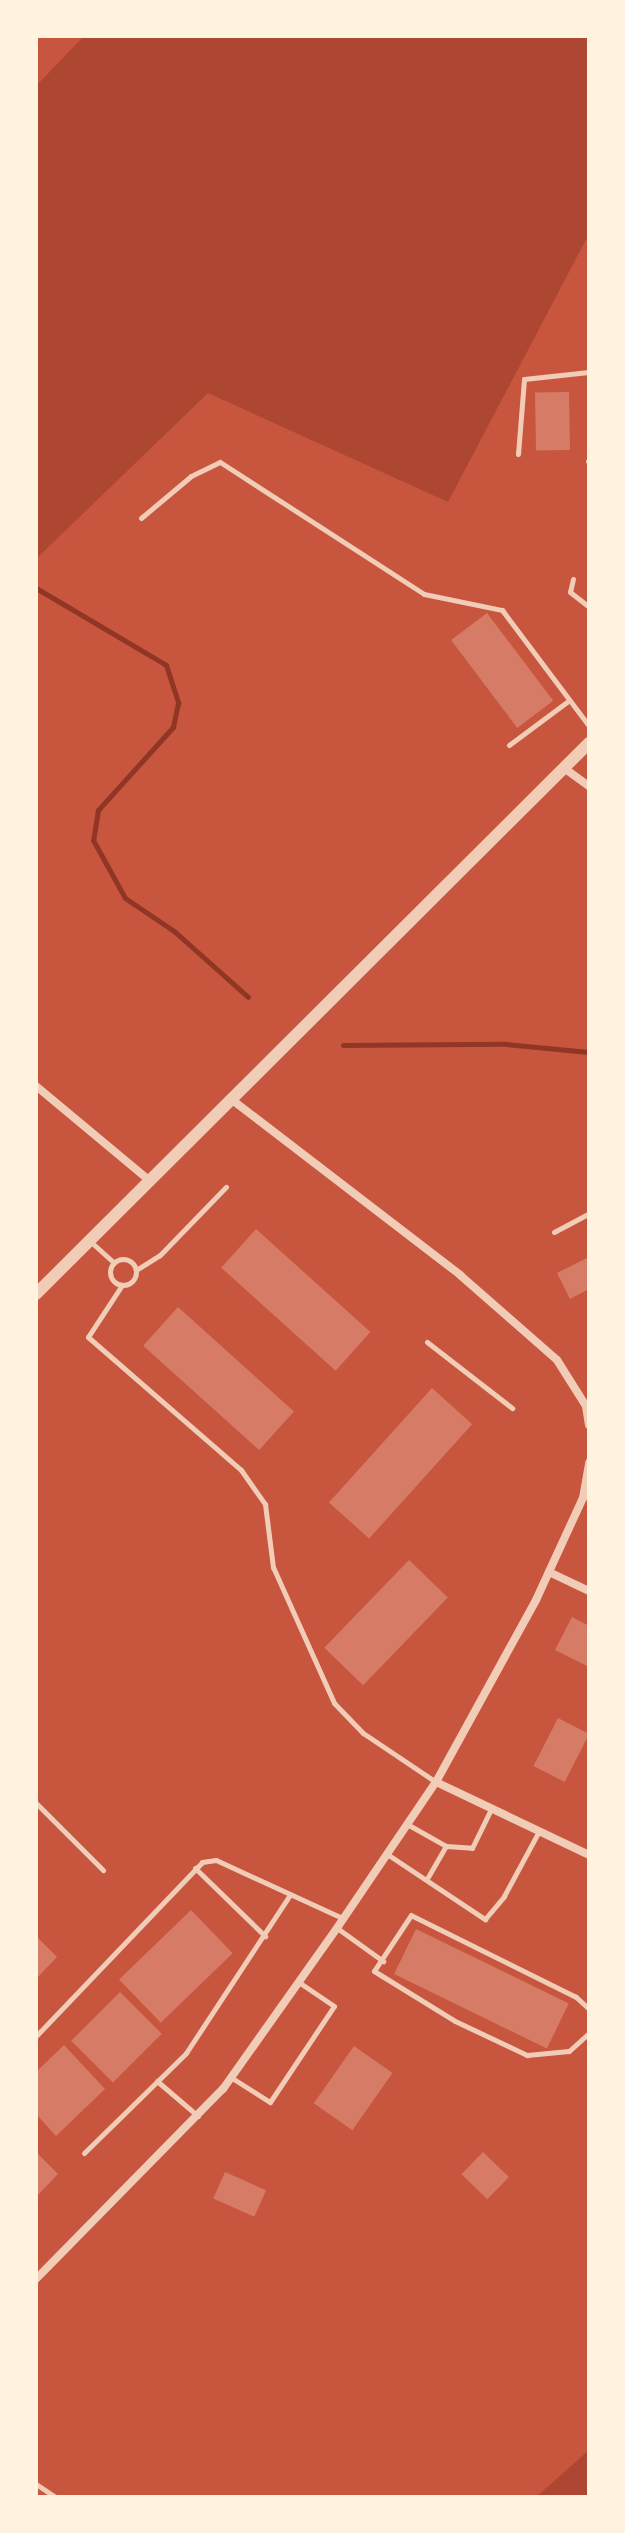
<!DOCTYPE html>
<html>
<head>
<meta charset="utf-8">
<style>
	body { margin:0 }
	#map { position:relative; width:625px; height:2533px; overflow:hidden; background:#c8553d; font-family:"Playfair Display",serif }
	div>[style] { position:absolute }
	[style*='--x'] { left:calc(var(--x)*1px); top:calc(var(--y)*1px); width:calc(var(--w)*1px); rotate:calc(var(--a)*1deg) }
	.green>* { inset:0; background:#ae4732 }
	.stream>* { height:5px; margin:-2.5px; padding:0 2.5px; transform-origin:2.5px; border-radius:2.5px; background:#8f3625 }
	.building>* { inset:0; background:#d67c66; transform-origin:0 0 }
	.service>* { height:5px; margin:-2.5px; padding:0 2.5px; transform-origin:2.5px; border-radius:2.5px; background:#f1ccb7 }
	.service>.ring { margin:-2.5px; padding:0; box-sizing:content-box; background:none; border:5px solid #f1ccb7; border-radius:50% }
	.minor>* { height:8px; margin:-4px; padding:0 4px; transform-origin:4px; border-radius:4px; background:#f1ccb7 }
	.tertiary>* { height:12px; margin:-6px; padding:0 6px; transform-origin:6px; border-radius:6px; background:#f1ccb7 }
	span { translate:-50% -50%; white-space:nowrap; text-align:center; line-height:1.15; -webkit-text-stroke:8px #fff3e0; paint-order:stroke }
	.frame { position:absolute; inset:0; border:38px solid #fff3e0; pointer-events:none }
</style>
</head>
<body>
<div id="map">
	<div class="green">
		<div style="clip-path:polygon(84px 36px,589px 36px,589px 234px,448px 502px,208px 393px,36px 559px,36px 86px)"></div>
		<div style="clip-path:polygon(589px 2450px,589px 2497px,536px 2497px)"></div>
	</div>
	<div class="stream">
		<div style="--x:36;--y:588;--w:151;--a:30.6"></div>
		<div style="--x:166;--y:665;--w:40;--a:72"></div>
		<div style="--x:178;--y:703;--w:25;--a:102"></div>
		<div style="--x:173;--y:727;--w:112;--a:132.1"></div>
		<div style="--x:98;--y:810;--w:30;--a:99"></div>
		<div style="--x:93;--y:840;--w:66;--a:61.1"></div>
		<div style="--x:125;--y:898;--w:59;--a:34"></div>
		<div style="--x:174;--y:931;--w:99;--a:41.7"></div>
		<div style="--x:343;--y:1045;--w:163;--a:-0.4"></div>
		<div style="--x:506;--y:1044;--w:83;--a:5.5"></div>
	</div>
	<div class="building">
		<div style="left:569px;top:392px;width:58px;height:34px;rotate:89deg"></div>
		<div style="left:487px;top:613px;width:110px;height:45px;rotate:53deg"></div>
		<div style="left:256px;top:1229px;width:154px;height:52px;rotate:42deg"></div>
		<div style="clip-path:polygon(589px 1257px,589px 1289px,570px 1299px,557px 1273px)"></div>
		<div style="left:178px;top:1307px;width:156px;height:52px;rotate:42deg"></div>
		<div style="left:432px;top:1388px;width:54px;height:154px;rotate:42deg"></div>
		<div style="left:409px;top:1560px;width:54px;height:122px;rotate:44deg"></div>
		<div style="clip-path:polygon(572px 1617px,589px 1626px,589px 1667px,555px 1650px)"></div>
		<div style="left:558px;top:1718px;width:35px;height:54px;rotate:27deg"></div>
		<div style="left:191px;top:1910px;width:60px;height:100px;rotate:46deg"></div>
		<div style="left:416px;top:1929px;width:170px;height:50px;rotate:26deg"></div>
		<div style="clip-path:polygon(36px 1936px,57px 1957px,36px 1979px)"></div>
		<div style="left:120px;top:1992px;width:59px;height:69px;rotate:45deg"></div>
		<div style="clip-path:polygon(64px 2045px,105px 2089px,56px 2136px,36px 2114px,36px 2072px)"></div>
		<div style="left:354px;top:2046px;width:47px;height:70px;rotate:35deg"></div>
		<div style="clip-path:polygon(36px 2152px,58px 2174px,36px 2197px)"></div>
		<div style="left:483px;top:2152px;width:36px;height:31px;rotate:44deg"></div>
		<div style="left:225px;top:2172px;width:45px;height:29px;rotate:24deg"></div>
	</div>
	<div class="service">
		<div style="--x:518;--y:454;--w:75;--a:-85.4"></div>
		<div style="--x:524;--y:379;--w:65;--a:-6.1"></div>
		<div style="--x:588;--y:461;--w:1;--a:0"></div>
		<div style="--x:141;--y:518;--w:65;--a:-40"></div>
		<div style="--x:191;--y:476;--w:32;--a:-26"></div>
		<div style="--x:220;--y:462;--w:243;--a:32.9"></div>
		<div style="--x:424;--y:594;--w:80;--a:11.6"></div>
		<div style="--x:502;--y:610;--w:145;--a:53.1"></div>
		<div style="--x:573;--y:579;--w:13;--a:103"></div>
		<div style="--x:570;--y:592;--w:24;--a:38"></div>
		<div style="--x:509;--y:745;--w:72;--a:-36.6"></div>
		<div style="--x:554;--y:1232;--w:40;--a:-28"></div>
		<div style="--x:91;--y:1242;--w:31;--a:42"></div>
		<div class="ring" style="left:110px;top:1259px;width:21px;height:21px"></div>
		<div style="--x:136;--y:1270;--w:28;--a:-32"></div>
		<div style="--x:160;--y:1255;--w:95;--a:-45.9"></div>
		<div style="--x:122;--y:1285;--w:62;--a:123.2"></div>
		<div style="--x:88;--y:1337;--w:203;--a:41"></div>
		<div style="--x:241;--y:1470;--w:42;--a:54.8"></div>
		<div style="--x:265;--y:1504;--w:64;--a:82.8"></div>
		<div style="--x:273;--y:1567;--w:149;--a:65.8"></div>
		<div style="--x:334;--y:1703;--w:42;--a:46"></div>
		<div style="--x:363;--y:1733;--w:88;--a:33.9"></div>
		<div style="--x:427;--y:1342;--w:108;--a:37.8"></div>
		<div style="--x:36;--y:1803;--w:95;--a:45"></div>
		<div style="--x:407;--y:1824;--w:45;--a:29.4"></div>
		<div style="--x:446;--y:1846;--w:26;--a:4"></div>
		<div style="--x:472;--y:1848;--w:43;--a:-64"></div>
		<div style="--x:387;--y:1854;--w:118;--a:33.6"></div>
		<div style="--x:485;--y:1919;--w:30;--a:-50"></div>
		<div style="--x:504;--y:1896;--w:74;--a:-61.7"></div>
		<div style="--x:195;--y:1868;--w:98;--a:44.2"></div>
		<div style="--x:428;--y:1877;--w:36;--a:-60"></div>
		<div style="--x:337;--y:1928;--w:57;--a:35.7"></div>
		<div style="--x:589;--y:2009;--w:18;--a:-137"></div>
		<div style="--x:576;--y:1997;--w:184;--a:-153.6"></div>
		<div style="--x:411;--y:1915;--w:67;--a:123.5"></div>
		<div style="--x:374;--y:1971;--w:95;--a:31.7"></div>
		<div style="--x:455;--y:2021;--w:80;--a:25.3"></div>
		<div style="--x:527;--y:2055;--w:42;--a:-5.4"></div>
		<div style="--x:569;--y:2051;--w:27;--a:-42"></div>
		<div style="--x:36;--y:2036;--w:240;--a:-46.3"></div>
		<div style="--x:202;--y:1862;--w:14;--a:-8"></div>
		<div style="--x:216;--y:1860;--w:139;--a:24.7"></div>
		<div style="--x:232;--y:2078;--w:45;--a:32.3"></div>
		<div style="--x:270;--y:2102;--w:115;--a:-56.3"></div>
		<div style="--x:334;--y:2006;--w:41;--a:-145.9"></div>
		<div style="--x:157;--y:2081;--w:54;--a:40.5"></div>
		<div style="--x:84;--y:2153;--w:143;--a:-44.4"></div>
		<div style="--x:186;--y:2053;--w:188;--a:-56.7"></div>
		<div style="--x:36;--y:2484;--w:23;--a:34"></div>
	</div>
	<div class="minor">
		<div style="--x:564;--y:768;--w:31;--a:36"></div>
		<div style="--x:36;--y:1086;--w:148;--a:39.8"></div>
		<div style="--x:231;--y:1099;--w:289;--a:37.5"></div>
		<div style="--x:460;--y:1275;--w:129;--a:41.2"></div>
		<div style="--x:557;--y:1360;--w:54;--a:57.8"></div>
		<div style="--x:586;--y:1406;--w:19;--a:81"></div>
		<div style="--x:549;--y:1572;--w:44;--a:25.4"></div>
		<div style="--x:436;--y:1782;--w:170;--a:25.5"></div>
		<div style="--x:36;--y:2279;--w:267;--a:-45.5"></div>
		<div style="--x:223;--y:2089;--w:197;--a:-54.7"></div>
		<div style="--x:337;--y:1928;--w:176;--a:-55.9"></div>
		<div style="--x:436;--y:1782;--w:208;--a:-61.2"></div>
		<div style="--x:536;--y:1600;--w:112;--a:-65.3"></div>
		<div style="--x:583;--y:1498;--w:36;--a:-80"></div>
	</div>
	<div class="tertiary">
		<div style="--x:36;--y:1294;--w:781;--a:-44.9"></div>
	</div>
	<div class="frame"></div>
</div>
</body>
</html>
